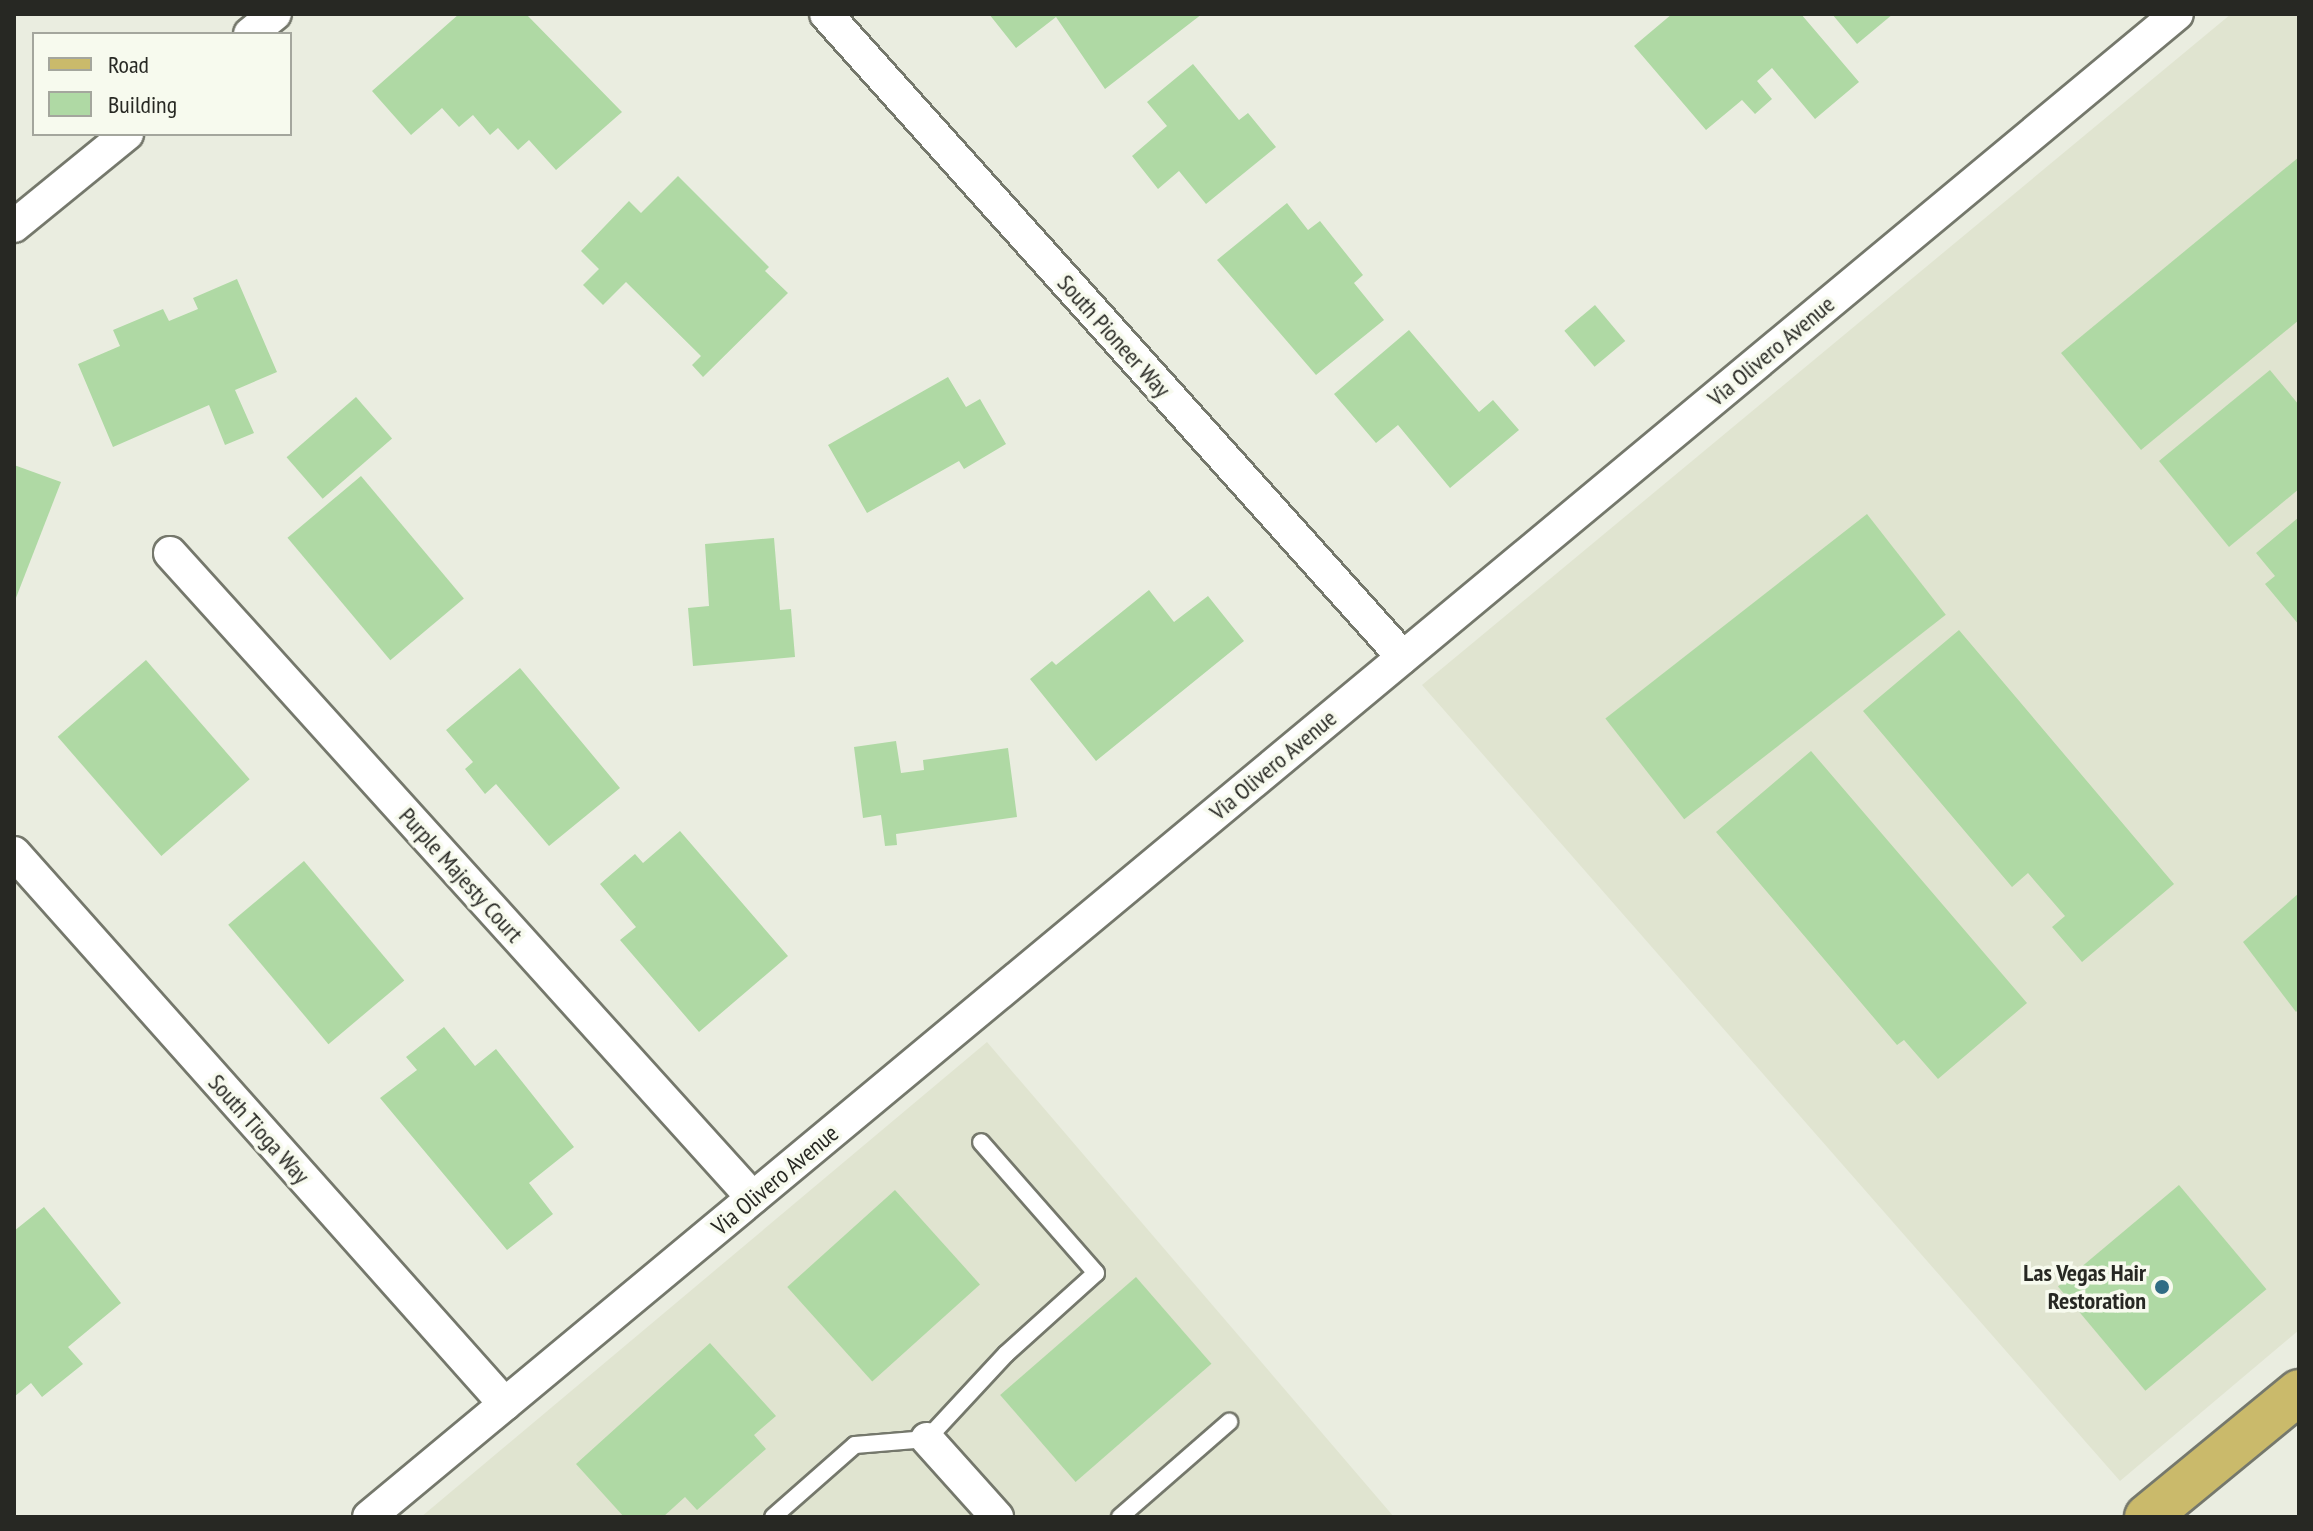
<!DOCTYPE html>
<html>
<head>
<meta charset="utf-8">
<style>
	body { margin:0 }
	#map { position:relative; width:2313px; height:1531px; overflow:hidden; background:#eaede0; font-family:"PT Sans Narrow",sans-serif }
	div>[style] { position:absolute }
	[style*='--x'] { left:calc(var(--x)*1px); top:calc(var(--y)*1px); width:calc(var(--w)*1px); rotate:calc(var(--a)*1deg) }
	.built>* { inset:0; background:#e0e4d0 }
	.building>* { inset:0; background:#afd9a4; transform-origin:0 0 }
	.roads { filter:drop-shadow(2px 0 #75786c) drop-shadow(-2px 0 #75786c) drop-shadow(0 2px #75786c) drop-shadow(0 -2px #75786c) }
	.lane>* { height:16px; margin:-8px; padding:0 8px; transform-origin:8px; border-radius:8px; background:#fff }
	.street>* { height:32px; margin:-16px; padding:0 16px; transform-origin:16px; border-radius:16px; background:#fff }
	.primary>* { height:44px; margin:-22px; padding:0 22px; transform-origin:22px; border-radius:22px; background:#caba6b }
	.dots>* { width:22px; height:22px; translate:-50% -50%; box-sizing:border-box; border:4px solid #f7faee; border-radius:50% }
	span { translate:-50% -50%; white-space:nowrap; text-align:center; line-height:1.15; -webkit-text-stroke:7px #f7faee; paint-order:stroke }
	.street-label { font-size:24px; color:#272823 }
	.poi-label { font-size:24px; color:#272823; font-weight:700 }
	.right { translate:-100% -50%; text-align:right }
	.frame { position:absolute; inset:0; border:16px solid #272823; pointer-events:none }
	.legend { position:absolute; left:32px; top:32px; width:260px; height:104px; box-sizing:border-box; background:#f7faee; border:2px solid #a4a69d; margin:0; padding:10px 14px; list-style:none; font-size:24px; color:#272823 }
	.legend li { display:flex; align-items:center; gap:16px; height:40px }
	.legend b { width:40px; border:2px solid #a4a69d }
</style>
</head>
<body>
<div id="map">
	<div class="built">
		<div style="clip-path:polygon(2231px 14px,2299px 14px,2299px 1330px,2120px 1481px,1422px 685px)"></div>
		<div style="clip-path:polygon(987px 1042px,1394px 1517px,421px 1517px)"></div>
	</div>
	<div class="building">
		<div style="clip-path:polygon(459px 14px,526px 14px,622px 112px,556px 170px,529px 140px,518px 150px,498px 128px,490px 135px,473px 115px,459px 127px,442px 108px,411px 135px,372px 91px)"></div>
		<div style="clip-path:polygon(989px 14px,1202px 14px,1105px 89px,1056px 17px,1016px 48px)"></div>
		<div style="clip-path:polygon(1672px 14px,1801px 14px,1859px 82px,1815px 119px,1772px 68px,1757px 81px,1772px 99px,1755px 114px,1742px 100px,1706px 130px,1634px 46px)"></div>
		<div style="clip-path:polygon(1832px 14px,1893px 14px,1857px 44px)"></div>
		<div style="clip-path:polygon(1193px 64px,1239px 120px,1248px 113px,1276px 147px,1206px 204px,1179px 171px,1158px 189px,1132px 156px,1167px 126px,1147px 102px)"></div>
		<div style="clip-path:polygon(2299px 157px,2299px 320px,2141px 450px,2061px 353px)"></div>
		<div style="clip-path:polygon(678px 176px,769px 267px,765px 271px,788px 293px,703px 377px,692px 365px,701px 356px,626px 282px,603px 305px,583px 285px,599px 269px,581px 251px,629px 201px,641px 213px)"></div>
		<div style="clip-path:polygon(1287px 203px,1308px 230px,1320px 221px,1363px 275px,1354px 283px,1384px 320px,1316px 375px,1217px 260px)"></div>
		<div style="clip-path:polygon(237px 279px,277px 372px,235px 390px,254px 433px,225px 445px,209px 405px,113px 447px,78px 364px,120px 346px,113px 330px,163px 309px,169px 321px,198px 309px,193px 298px)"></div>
		<div style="left:1595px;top:305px;width:47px;height:40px;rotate:50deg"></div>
		<div style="clip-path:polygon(1409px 330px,1479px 412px,1493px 400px,1519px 430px,1450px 488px,1398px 425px,1376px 443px,1334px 394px)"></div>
		<div style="clip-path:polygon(2270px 370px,2299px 405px,2299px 489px,2229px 547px,2159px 461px)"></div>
		<div style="clip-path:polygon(948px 377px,966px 407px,980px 399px,1006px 444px,964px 469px,959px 461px,867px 513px,828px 445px)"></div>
		<div style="left:356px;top:397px;width:55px;height:92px;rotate:49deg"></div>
		<div style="clip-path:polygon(14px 465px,61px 482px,14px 603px)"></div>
		<div style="left:361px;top:476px;width:160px;height:96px;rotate:50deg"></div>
		<div style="left:1867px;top:514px;width:128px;height:332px;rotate:52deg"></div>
		<div style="clip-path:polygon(2299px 517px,2299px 625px,2265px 584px,2275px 576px,2256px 553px)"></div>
		<div style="clip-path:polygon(774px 538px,780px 610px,791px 609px,795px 657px,693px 666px,688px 608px,709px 606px,705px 544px)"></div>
		<div style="clip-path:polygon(1149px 590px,1174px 622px,1208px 596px,1244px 641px,1096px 761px,1030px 679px,1052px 661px,1056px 665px)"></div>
		<div style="clip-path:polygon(1959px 630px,2174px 884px,2082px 962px,2052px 927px,2065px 916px,2028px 873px,2012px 887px,1863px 711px)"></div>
		<div style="left:146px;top:660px;width:158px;height:117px;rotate:49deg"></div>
		<div style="clip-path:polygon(520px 668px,620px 788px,549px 846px,496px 784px,485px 794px,465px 769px,473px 762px,446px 730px)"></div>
		<div style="clip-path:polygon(896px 741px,901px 773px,924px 770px,923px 760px,1008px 748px,1017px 817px,896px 834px,897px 845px,885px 846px,881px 815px,863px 818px,854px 747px)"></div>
		<div style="clip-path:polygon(1811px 751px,2027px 1003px,1938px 1079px,1904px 1040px,1897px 1045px,1716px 832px)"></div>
		<div style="clip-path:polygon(680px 831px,788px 956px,699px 1032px,620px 940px,636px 927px,600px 884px,635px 854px,643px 863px)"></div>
		<div style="left:304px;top:861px;width:156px;height:99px;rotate:50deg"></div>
		<div style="clip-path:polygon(2299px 893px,2299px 1009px,2296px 1012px,2243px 942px)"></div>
		<div style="clip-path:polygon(444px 1027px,475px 1066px,496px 1049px,574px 1147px,529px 1183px,553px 1214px,507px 1250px,380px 1098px,417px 1070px,406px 1057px)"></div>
		<div style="left:2179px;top:1185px;width:136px;height:158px;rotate:50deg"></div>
		<div style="left:895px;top:1190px;width:127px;height:145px;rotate:48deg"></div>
		<div style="clip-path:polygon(44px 1207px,121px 1303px,68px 1347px,83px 1364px,42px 1397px,31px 1383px,14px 1397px,14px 1231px)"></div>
		<div style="left:1136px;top:1277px;width:115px;height:180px;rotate:49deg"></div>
		<div style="clip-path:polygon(710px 1343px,776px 1416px,754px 1435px,766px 1449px,697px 1510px,685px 1497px,663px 1517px,624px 1517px,576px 1464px)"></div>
	</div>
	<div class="roads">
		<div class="lane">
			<div style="--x:773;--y:1517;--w:109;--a:-41.3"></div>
			<div style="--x:855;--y:1445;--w:72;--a:-4.8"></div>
			<div style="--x:927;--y:1439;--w:116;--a:-47.1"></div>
			<div style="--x:1006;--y:1354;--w:121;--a:-42"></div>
			<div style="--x:1096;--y:1273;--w:174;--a:-131.3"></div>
			<div style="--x:1120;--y:1517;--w:145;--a:-41.1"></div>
		</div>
		<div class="street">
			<div style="--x:826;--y:14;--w:864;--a:48.1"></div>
			<div style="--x:250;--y:34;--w:32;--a:-39"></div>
			<div style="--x:14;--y:226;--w:146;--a:-39.2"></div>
			<div style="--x:170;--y:553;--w:869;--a:47.89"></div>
			<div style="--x:14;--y:853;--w:738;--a:48.3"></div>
			<div style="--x:927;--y:1439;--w:105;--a:48.1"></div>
			<div style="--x:369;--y:1517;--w:2351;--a:-39.74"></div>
		</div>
		<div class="primary">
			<div style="--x:2147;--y:1517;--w:197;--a:-39.4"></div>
		</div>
	</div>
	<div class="dots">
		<div style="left:2162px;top:1287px;background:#316d84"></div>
	</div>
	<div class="street-label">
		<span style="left:1114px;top:336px;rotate:48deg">South Pioneer Way</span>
		<span style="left:1771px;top:351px;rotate:-40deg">Via Olivero Avenue</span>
		<span style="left:1273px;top:765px;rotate:-40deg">Via Olivero Avenue</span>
		<span style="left:461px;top:875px;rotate:48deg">Purple Majesty Court</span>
		<span style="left:259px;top:1129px;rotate:48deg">South Tioga Way</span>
		<span style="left:775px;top:1180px;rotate:-40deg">Via Olivero Avenue</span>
	</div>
	<div class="poi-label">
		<span class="right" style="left:2146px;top:1287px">Las Vegas Hair<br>Restoration</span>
	</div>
	<div class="frame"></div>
	<ul class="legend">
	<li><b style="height:10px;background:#caba6b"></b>Road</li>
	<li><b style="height:22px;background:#afd9a4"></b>Building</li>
	</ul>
</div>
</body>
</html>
